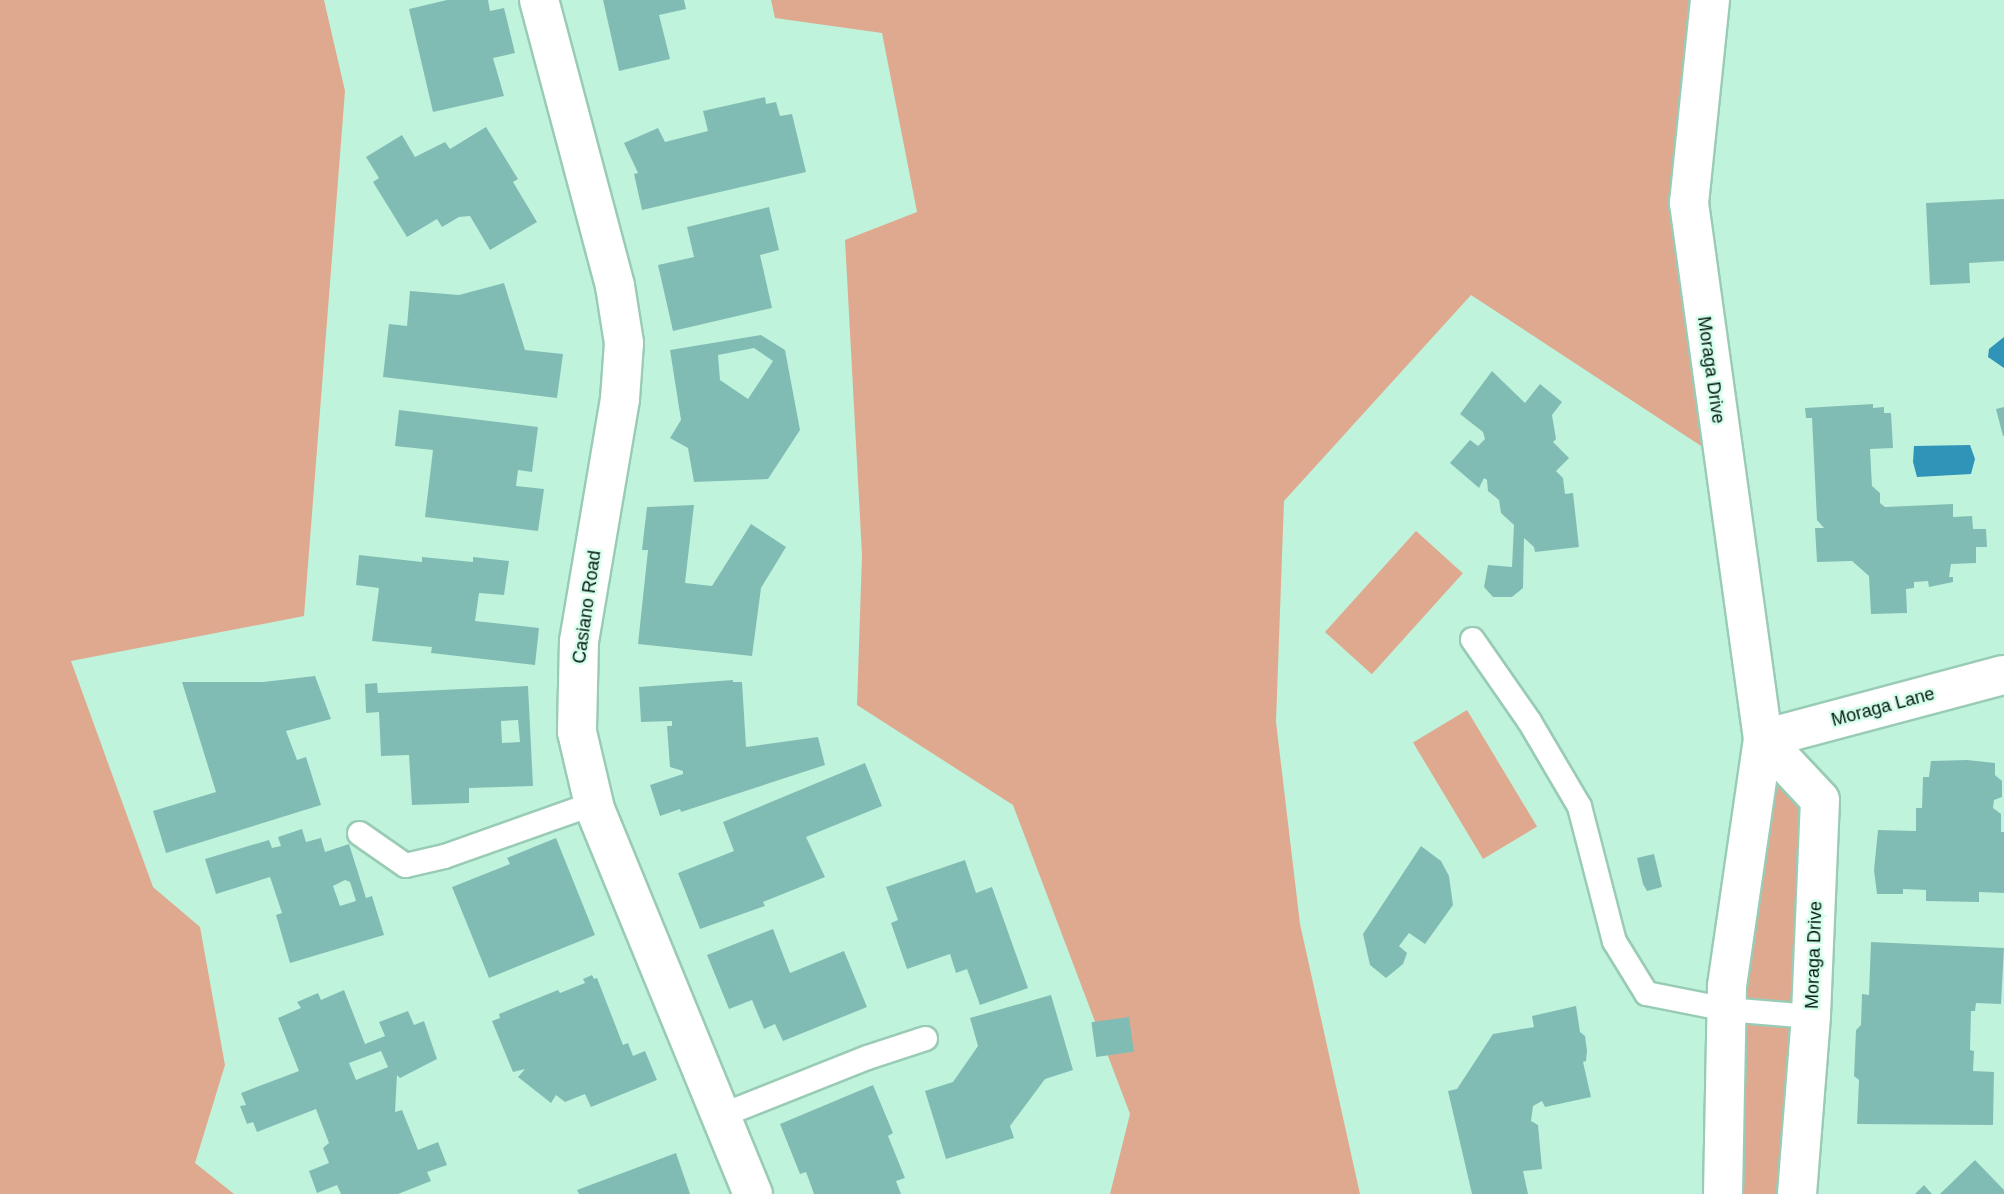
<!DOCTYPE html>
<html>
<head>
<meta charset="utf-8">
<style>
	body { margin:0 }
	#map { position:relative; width:2004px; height:1194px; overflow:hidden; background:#c0f3dc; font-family:Helvetica,sans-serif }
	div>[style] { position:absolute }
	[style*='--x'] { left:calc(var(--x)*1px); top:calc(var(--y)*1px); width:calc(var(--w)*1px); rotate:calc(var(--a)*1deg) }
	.green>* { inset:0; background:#dfa990; transform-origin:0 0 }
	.water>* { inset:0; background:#2f94b7 }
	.building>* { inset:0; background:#81bcb4; transform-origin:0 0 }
	.roads { filter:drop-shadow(2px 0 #99cbb5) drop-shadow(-2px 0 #99cbb5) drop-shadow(0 2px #99cbb5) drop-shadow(0 -2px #99cbb5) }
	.service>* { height:23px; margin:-11.5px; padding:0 11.5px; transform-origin:11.5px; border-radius:11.5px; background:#fff }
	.minor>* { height:38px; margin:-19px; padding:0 19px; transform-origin:19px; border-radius:19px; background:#fff }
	span { translate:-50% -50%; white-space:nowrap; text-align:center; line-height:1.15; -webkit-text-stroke:5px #d5feeb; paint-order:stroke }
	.street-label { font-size:18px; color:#061a12 }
</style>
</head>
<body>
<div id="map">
	<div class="green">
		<div style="clip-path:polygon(0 0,324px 0,345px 91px,304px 616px,71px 661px,153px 887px,200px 927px,225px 1065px,195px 1163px,234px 1194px,0 1194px)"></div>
		<div style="clip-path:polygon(771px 0,1725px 0,1689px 203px,1724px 461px,1471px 295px,1284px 501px,1276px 722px,1300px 924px,1360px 1194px,1110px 1194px,1130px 1114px,1013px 805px,857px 705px,862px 555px,845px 240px,917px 212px,882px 33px,775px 18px)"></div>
		<div style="left:1416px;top:531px;width:63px;height:136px;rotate:42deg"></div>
		<div style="left:1467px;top:710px;width:136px;height:63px;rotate:59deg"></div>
		<div style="clip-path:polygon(1763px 739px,1820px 800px,1797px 1194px,1723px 1194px)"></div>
	</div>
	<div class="water">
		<div style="clip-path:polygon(2004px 337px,2004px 368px,1988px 357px,1989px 349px)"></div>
		<div style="clip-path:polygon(1970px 445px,1975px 459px,1971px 474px,1917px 477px,1913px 462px,1914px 446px)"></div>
	</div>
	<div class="building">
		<div style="clip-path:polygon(447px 0,488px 0,490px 11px,504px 8px,515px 53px,493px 58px,504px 96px,433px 112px,409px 9px)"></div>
		<div style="clip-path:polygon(603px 0,684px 0,686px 9px,659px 15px,670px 59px,619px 71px)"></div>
		<div style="clip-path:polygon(765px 97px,766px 104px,776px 102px,780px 116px,792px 114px,806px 172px,642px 210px,634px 174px,638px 173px,624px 143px,658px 128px,665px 142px,708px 131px,703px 111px)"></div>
		<div style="clip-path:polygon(486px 127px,518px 179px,513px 182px,537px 222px,490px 250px,470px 216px,459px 217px,442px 227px,437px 219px,407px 237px,373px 182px,379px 178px,366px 157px,402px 135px,415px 157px,445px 142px,450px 149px)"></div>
		<div style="clip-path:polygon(2004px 199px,2004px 261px,1969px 263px,1970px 283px,1930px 285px,1926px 203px)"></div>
		<div style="clip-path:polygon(769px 207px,779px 250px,760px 255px,772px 308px,673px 331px,658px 265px,694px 257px,687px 227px)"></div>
		<div style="clip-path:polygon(504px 283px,525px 350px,563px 354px,557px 398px,383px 377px,389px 324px,407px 326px,410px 291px,459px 295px)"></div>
		<div style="clip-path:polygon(evenodd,761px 335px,785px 350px,800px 430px,768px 479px,694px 482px,688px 448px,670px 438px,681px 420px,670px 350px,761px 335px,754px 348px,773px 361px,748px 399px,720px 380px,718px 355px,754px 348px)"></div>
		<div style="clip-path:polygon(1492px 371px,1525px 403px,1540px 384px,1562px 402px,1552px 415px,1556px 439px,1553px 442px,1569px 458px,1556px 471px,1563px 478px,1565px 494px,1573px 493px,1579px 547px,1535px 552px,1534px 547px,1524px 538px,1523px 588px,1512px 597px,1493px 597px,1484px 587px,1488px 565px,1512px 567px,1514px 525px,1501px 513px,1499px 500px,1488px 491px,1487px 480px,1484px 478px,1479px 488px,1450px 463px,1470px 440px,1478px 446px,1485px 439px,1483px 432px,1460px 414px)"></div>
		<div style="clip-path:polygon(1873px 404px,1873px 408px,1884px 407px,1884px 413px,1891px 413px,1893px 448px,1870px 449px,1872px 486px,1880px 493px,1880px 503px,1885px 507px,1953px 504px,1953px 517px,1972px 516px,1973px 529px,1986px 529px,1987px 547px,1976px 547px,1976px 563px,1951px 564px,1949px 577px,1953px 577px,1953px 582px,1929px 587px,1928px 581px,1914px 582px,1914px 588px,1906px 589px,1907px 613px,1871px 614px,1869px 576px,1852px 561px,1817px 562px,1815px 528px,1824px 528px,1817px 520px,1812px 418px,1806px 418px,1805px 408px)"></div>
		<div style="clip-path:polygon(2004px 407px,2004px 436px,2003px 436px,1996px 409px)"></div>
		<div style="clip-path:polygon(399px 410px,538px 427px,532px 472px,518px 470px,516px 486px,544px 489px,538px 531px,425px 517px,433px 450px,395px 446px)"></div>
		<div style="clip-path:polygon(694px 505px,685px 583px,712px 586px,751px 524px,786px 547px,761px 588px,752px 656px,638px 644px,648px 550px,642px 550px,647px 507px)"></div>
		<div style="clip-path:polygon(359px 555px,422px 562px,422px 557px,473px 562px,473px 557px,509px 561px,504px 595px,479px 593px,475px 621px,539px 628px,535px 665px,431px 653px,432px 647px,372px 641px,379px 588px,356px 585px)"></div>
		<div style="clip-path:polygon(315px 676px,331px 719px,286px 731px,297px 760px,306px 757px,321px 805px,166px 853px,153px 811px,216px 792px,182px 682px,263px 682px)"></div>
		<div style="clip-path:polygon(733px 680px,733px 682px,742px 682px,746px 747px,818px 737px,825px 765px,681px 812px,680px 809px,660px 816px,650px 785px,683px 774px,683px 771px,670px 767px,667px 726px,672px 726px,672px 721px,641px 722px,639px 687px)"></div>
		<div style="clip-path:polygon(evenodd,377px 683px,378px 693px,528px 686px,533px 786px,469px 788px,469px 803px,412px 805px,409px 755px,381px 756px,379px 712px,366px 713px,365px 684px,377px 683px,518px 720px,520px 742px,502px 743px,501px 721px,518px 720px)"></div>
		<div style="clip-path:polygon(1967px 760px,1995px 763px,1995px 775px,2002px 781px,2002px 797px,1994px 800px,1993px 808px,2001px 814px,2001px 832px,2004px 832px,2004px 893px,1979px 892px,1979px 902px,1926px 901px,1926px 890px,1903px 889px,1903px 894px,1877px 894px,1874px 870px,1878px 830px,1916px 831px,1916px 808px,1922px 808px,1923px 777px,1929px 777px,1931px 761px)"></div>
		<div style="clip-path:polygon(865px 763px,882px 806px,806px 837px,825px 877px,763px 902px,765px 906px,700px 929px,678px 873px,734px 851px,723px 822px)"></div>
		<div style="clip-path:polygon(evenodd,302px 829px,306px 842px,321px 838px,325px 852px,349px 844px,366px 898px,372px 896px,384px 935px,290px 963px,276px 915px,282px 913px,270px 877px,216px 894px,205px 859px,269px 840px,272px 848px,281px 846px,278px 837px,302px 829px,345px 880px,350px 882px,356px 901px,340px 906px,333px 886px,345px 880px)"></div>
		<div style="clip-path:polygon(556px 838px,595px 935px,489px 978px,452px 887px,510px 864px,507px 858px)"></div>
		<div style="clip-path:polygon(1421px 846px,1441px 861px,1449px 876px,1453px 905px,1425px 944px,1409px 933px,1399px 946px,1407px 953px,1403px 964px,1386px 978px,1370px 965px,1363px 934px)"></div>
		<div style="clip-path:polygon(1654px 854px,1662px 887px,1647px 891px,1643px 884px,1637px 858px)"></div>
		<div style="clip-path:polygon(965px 860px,976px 893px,992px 887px,1028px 988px,980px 1005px,967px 969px,956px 973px,950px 954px,907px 969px,891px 923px,898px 920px,886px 887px)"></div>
		<div style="clip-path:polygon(773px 929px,790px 973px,844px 951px,867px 1007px,783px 1041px,775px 1024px,764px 1029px,752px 1000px,729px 1009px,707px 955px)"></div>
		<div style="clip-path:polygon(1871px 942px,2004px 948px,2001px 1004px,1976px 1003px,1975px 1011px,1971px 1011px,1970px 1050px,1974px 1051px,1973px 1071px,1994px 1072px,1993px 1125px,1857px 1124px,1859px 1080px,1854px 1076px,1856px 1030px,1861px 1025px,1862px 994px,1869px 995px)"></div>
		<div style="clip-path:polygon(592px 975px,594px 979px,597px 978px,623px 1045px,628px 1043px,633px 1056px,645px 1051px,657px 1080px,591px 1107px,585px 1094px,565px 1102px,556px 1095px,551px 1103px,518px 1077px,525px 1069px,513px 1072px,492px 1021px,500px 1018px,499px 1014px,558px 990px,560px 993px,585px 983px,583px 979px)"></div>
		<div style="clip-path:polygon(evenodd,344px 990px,365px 1044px,385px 1036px,379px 1022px,408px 1011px,414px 1025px,424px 1021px,437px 1059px,400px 1078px,397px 1075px,395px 1112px,402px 1110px,418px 1150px,438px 1142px,447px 1165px,427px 1172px,431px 1181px,398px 1194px,341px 1194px,337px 1185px,317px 1193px,309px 1171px,329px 1163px,323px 1148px,329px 1143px,316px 1109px,257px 1132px,253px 1122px,247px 1124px,240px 1106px,246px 1105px,241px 1093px,299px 1071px,278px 1018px,301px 1008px,297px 1002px,318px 993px,321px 1000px,344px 990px,381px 1051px,388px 1067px,356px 1080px,349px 1063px,381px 1051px)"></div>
		<div style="clip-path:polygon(1051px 995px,1073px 1070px,1045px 1079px,1010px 1126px,1014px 1138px,946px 1159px,925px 1091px,953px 1082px,978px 1046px,970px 1018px)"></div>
		<div style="clip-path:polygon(1576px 1006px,1580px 1032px,1585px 1036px,1587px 1051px,1586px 1061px,1583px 1062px,1591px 1097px,1545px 1107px,1542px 1101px,1533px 1106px,1531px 1121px,1538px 1125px,1542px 1169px,1523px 1171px,1528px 1194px,1472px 1194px,1448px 1091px,1457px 1089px,1493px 1034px,1534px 1027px,1532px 1016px)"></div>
		<div style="left:1129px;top:1017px;width:35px;height:38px;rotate:82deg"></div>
		<div style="clip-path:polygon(873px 1085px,893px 1133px,888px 1136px,905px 1178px,896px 1181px,901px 1194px,814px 1194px,806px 1172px,800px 1174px,780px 1124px)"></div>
		<div style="clip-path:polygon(676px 1153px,690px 1194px,579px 1194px,577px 1190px)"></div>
		<div style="clip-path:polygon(1975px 1160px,2004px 1190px,2004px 1194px,1940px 1194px)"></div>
		<div style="clip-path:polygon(1924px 1185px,1932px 1194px,1915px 1194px)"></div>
	</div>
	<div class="roads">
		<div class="service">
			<div style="--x:1472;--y:639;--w:100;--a:55.2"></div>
			<div style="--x:1529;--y:721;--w:99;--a:59.5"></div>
			<div style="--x:1579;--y:806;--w:139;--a:75.5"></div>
			<div style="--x:1614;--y:941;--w:61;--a:58.4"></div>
			<div style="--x:1646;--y:993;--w:82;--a:11.3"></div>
			<div style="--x:1726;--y:1009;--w:85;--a:4.7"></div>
			<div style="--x:359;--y:833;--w:56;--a:34.8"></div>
			<div style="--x:405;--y:865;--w:40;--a:-13"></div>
			<div style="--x:444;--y:856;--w:159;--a:-19.5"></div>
			<div style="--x:721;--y:1115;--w:157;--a:-21.7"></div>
			<div style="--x:867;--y:1057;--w:61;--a:-18.1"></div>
		</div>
		<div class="minor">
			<div style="--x:539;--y:0;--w:296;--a:75.1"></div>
			<div style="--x:615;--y:286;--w:58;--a:81"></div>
			<div style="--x:624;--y:343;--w:56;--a:94.1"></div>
			<div style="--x:620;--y:399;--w:245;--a:99.6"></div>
			<div style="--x:579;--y:641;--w:91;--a:91.3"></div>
			<div style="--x:577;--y:732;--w:79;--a:76.8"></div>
			<div style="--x:595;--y:809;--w:416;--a:67.7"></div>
			<div style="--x:1710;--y:0;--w:204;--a:95.9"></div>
			<div style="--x:1689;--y:203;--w:541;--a:82.14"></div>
			<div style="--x:1763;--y:739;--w:250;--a:98.3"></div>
			<div style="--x:1727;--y:986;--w:208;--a:91.1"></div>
			<div style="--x:1763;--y:739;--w:83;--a:46.9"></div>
			<div style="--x:1820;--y:800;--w:216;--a:92.4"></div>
			<div style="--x:1811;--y:1016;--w:179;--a:94.5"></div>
			<div style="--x:1763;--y:739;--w:249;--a:-14.9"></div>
		</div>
	</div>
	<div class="street-label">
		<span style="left:1711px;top:370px;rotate:82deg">Moraga Drive</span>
		<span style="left:587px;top:607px;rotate:-82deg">Casiano Road</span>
		<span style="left:1883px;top:707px;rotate:-15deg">Moraga Lane</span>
		<span style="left:1814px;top:955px;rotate:-88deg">Moraga Drive</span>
	</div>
</div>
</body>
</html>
